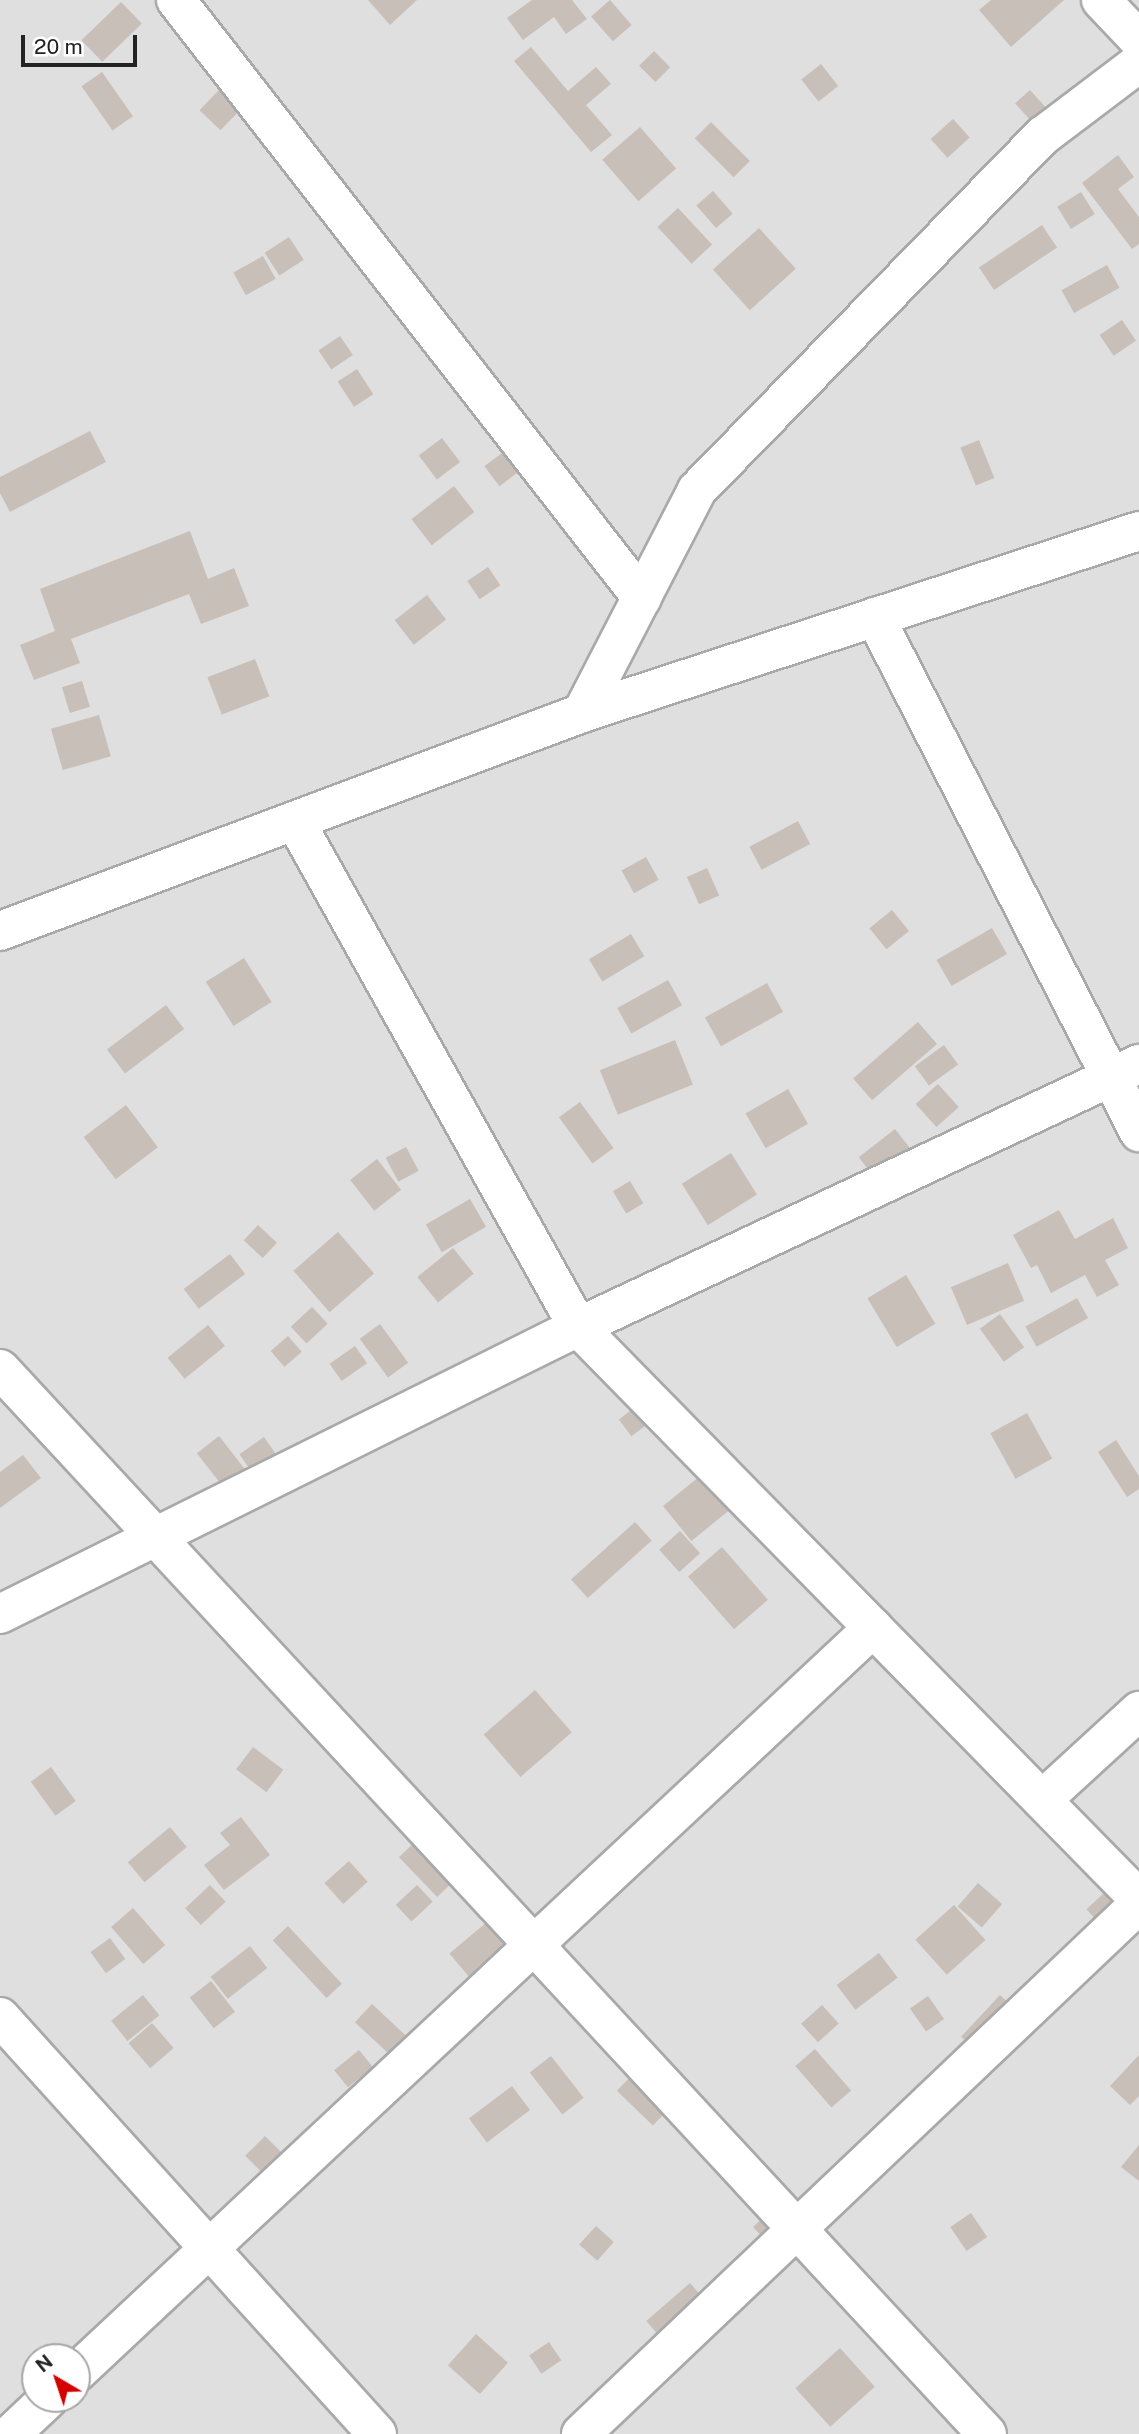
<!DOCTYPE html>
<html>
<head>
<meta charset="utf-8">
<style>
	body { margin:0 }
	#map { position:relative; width:1139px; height:2434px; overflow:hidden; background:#f2efe9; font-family:"Public Sans",sans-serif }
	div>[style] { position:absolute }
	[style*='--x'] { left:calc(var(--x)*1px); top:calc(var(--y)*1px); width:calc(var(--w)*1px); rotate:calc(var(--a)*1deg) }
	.residential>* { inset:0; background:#e0dfdf }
	.building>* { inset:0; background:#c7bfb8; transform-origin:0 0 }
	.roads { filter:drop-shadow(2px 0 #a9a9a9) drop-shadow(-2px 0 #a9a9a9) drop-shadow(0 2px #a9a9a9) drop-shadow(0 -2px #a9a9a9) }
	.minor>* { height:38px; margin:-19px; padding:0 19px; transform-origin:19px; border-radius:19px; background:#fff }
	.tertiary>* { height:38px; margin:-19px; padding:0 19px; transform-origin:19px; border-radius:19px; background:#fff }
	span { translate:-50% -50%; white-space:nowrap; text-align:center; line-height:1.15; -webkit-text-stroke:6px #fff; paint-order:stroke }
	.north { position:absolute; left:21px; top:2343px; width:70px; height:70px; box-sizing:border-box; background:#fff; border:2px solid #a7a7a7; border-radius:50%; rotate:321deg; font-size:19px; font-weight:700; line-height:28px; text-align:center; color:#222 }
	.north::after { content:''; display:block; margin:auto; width:24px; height:32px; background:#d40000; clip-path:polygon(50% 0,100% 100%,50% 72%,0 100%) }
	.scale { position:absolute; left:21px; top:35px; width:116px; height:32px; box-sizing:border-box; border:4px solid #222; border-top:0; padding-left:9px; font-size:21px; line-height:24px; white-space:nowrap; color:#222; -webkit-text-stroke:5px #fff; paint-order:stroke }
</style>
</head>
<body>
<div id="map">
	<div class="residential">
		<div style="clip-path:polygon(evenodd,0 0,1139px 0,1139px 2434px,0 2434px,0 0,35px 2357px,77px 2357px,77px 2399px,35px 2399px,35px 2357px)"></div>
	</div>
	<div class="building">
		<div style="clip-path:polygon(368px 0,417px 0,390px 25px)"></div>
		<div style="clip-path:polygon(532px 0,572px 0,587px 19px,566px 34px,554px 17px,523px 40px,507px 18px)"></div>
		<div style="left:610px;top:0;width:33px;height:25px;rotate:49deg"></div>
		<div style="clip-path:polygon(991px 0,1064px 0,1011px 47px,979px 10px)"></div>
		<div style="left:121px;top:2px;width:30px;height:55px;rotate:46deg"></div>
		<div style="clip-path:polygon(531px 47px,568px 91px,596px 67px,611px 84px,586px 105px,612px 135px,591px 152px,514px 61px)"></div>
		<div style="left:654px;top:51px;width:23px;height:21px;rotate:45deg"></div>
		<div style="left:821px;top:64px;width:28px;height:25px;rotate:52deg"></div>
		<div style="left:102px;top:72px;width:54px;height:25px;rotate:55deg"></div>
		<div style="left:219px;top:90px;width:29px;height:28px;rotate:44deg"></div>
		<div style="left:1030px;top:90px;width:25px;height:20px;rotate:48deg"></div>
		<div style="left:953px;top:119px;width:25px;height:30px;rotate:48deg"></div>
		<div style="left:711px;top:122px;width:55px;height:23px;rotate:45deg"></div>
		<div style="left:640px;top:127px;width:55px;height:50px;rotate:49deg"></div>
		<div style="clip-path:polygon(1118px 155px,1134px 177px,1118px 189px,1139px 217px,1139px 244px,1132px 249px,1082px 183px)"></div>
		<div style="left:713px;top:191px;width:30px;height:22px;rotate:49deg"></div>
		<div style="left:1081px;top:192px;width:26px;height:28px;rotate:58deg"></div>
		<div style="left:678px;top:208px;width:50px;height:28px;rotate:47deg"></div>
		<div style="left:1042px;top:225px;width:27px;height:76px;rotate:56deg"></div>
		<div style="left:759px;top:228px;width:55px;height:62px;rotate:48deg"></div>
		<div style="left:289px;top:237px;width:27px;height:29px;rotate:57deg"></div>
		<div style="left:263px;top:256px;width:26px;height:34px;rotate:61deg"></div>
		<div style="left:1107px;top:265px;width:26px;height:52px;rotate:61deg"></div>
		<div style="left:1122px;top:320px;width:25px;height:27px;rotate:56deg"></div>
		<div style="left:340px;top:336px;width:23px;height:26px;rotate:56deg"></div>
		<div style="left:357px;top:369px;width:30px;height:23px;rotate:57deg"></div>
		<div style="clip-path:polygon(90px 431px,106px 462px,10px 512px,0 493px,0 477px)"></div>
		<div style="left:442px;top:438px;width:30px;height:29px;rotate:53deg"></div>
		<div style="left:979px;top:440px;width:41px;height:20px;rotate:68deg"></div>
		<div style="left:506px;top:450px;width:25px;height:27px;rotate:53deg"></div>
		<div style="left:454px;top:486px;width:33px;height:54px;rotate:52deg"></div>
		<div style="clip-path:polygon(190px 531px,208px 579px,234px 568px,249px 606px,201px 624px,189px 594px,71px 639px,80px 663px,34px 680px,20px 645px,55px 631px,40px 589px)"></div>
		<div style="left:488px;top:567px;width:22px;height:25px;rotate:56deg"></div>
		<div style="left:427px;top:595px;width:31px;height:41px;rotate:52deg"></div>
		<div style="left:255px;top:659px;width:40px;height:51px;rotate:69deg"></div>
		<div style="left:82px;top:681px;width:27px;height:21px;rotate:73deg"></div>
		<div style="left:99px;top:715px;width:43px;height:50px;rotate:74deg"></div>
		<div style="left:798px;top:821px;width:26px;height:55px;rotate:62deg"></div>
		<div style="left:646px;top:857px;width:26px;height:28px;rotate:61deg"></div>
		<div style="left:707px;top:868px;width:30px;height:22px;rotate:66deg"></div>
		<div style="left:892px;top:910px;width:27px;height:29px;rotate:51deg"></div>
		<div style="left:992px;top:928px;width:30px;height:64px;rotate:60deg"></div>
		<div style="left:631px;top:934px;width:26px;height:49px;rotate:59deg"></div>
		<div style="left:244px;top:958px;width:52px;height:45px;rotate:58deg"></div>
		<div style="left:668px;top:980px;width:29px;height:58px;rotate:61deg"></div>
		<div style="left:767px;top:983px;width:33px;height:71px;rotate:61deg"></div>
		<div style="left:166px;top:1005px;width:30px;height:74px;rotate:53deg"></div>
		<div style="left:918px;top:1022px;width:29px;height:86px;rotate:49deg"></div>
		<div style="left:675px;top:1040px;width:48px;height:81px;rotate:68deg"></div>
		<div style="left:944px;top:1045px;width:24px;height:36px;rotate:54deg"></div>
		<div style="left:938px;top:1084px;width:31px;height:30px;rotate:48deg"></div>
		<div style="left:788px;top:1089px;width:40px;height:49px;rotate:60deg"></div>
		<div style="left:580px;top:1102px;width:57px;height:26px;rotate:54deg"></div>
		<div style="left:126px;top:1105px;width:53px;height:53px;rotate:53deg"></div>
		<div style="left:895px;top:1129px;width:28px;height:46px;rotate:52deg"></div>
		<div style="left:406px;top:1147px;width:27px;height:23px;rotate:62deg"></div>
		<div style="left:731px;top:1153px;width:49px;height:58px;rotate:58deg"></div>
		<div style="left:377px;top:1159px;width:39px;height:34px;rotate:52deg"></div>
		<div style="left:630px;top:1181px;width:26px;height:20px;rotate:59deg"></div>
		<div style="left:470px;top:1199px;width:32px;height:51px;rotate:60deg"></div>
		<div style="clip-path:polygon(1059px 1210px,1075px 1239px,1113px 1218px,1128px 1248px,1105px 1260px,1119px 1285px,1097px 1297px,1085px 1275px,1051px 1293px,1037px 1265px,1031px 1268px,1013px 1235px)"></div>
		<div style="left:258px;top:1225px;width:26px;height:21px;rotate:43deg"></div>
		<div style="left:338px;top:1232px;width:55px;height:59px;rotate:49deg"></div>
		<div style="left:453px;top:1248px;width:33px;height:46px;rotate:51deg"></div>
		<div style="left:230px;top:1254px;width:25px;height:58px;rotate:53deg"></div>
		<div style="left:1008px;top:1263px;width:41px;height:62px;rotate:67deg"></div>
		<div style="left:906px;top:1275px;width:57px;height:45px;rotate:59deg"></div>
		<div style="left:1077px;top:1298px;width:23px;height:59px;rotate:61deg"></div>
		<div style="left:312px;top:1307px;width:23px;height:29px;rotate:47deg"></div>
		<div style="left:1000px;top:1314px;width:41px;height:25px;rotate:54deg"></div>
		<div style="left:380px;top:1324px;width:48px;height:25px;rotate:54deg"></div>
		<div style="left:208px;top:1325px;width:27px;height:52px;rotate:51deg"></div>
		<div style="left:288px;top:1336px;width:21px;height:23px;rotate:49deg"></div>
		<div style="left:355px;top:1346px;width:21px;height:31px;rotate:55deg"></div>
		<div style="left:638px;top:1405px;width:21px;height:24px;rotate:53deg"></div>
		<div style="left:1027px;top:1413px;width:52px;height:42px;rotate:61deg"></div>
		<div style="left:219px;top:1436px;width:44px;height:28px;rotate:52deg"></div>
		<div style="left:264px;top:1437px;width:24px;height:30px;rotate:55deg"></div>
		<div style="clip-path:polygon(1116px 1440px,1139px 1476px,1139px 1489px,1127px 1497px,1098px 1452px)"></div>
		<div style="clip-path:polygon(23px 1455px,41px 1478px,0 1508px,0 1472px)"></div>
		<div style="left:705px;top:1472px;width:45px;height:54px;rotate:51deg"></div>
		<div style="left:635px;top:1522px;width:25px;height:86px;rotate:48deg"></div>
		<div style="left:680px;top:1531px;width:30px;height:28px;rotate:48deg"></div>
		<div style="left:722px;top:1547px;width:70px;height:45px;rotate:49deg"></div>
		<div style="left:535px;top:1690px;width:56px;height:68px;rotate:49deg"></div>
		<div style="left:253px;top:1747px;width:38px;height:28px;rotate:37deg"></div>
		<div style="left:51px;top:1767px;width:42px;height:25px;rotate:54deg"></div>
		<div style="clip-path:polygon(241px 1817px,270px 1855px,224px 1890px,204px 1865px,230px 1845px,220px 1833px)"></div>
		<div style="left:170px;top:1827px;width:26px;height:55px;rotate:50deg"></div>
		<div style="left:417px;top:1840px;width:55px;height:25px;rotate:46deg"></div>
		<div style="left:349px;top:1861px;width:28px;height:33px;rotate:48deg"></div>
		<div style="left:978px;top:1883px;width:32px;height:31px;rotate:41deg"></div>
		<div style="left:210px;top:1885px;width:23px;height:34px;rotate:47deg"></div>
		<div style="left:417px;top:1885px;width:23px;height:29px;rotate:47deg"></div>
		<div style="left:1104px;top:1893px;width:25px;height:24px;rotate:47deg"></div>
		<div style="left:954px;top:1905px;width:47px;height:52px;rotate:48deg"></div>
		<div style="left:133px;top:1908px;width:49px;height:29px;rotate:49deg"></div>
		<div style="left:487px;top:1922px;width:30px;height:49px;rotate:50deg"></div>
		<div style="left:288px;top:1926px;width:79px;height:21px;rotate:47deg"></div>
		<div style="left:110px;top:1938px;width:26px;height:24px;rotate:54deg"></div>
		<div style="left:250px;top:1946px;width:28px;height:50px;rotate:52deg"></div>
		<div style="left:879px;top:1953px;width:31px;height:53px;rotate:53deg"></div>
		<div style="left:211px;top:1981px;width:39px;height:27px;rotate:52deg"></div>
		<div style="left:143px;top:1995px;width:26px;height:41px;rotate:51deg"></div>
		<div style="left:1000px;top:1995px;width:23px;height:57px;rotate:43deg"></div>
		<div style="left:928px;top:1996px;width:28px;height:22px;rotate:55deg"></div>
		<div style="left:372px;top:2004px;width:47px;height:25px;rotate:43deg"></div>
		<div style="left:822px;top:2005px;width:25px;height:28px;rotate:48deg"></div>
		<div style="left:152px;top:2023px;width:33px;height:31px;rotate:49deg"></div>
		<div style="left:815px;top:2049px;width:55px;height:26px;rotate:49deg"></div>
		<div style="left:359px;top:2050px;width:22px;height:32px;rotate:51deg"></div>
		<div style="clip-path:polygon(1139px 2055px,1139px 2096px,1130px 2105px,1110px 2086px)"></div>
		<div style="left:551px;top:2056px;width:53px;height:27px;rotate:52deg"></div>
		<div style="left:635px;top:2072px;width:50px;height:26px;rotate:44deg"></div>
		<div style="left:512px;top:2086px;width:30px;height:54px;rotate:53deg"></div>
		<div style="left:265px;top:2136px;width:23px;height:28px;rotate:45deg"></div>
		<div style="clip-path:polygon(1139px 2145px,1139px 2181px,1121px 2167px)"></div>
		<div style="clip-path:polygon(771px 2210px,770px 2245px,753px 2227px)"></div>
		<div style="left:971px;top:2213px;width:29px;height:25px;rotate:56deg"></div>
		<div style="left:596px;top:2226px;width:24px;height:25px;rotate:42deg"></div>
		<div style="left:690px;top:2283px;width:30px;height:58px;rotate:49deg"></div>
		<div style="left:476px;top:2334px;width:43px;height:42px;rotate:42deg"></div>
		<div style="left:549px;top:2342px;width:22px;height:24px;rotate:56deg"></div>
		<div style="left:840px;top:2348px;width:52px;height:60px;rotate:48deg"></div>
	</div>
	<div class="roads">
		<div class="minor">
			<div style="--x:176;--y:0;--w:758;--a:52.07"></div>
			<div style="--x:1101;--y:0;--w:55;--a:46.5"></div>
			<div style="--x:875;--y:617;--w:579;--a:62.86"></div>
			<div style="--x:582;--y:713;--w:251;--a:-62.7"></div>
			<div style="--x:697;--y:490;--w:496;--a:-45.7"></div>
			<div style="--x:1044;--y:135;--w:119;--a:-37.2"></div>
			<div style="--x:295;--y:821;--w:580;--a:60.78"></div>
			<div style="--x:578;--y:1327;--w:801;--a:45.56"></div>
			<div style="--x:0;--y:1369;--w:1452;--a:47.18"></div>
			<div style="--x:0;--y:1614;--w:645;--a:-26.41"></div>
			<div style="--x:578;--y:1327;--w:620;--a:-25.12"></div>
			<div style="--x:1042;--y:1800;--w:132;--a:-42.5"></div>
			<div style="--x:0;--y:2017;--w:562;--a:47.88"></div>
			<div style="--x:77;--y:2372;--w:1090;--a:-43.07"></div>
			<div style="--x:11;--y:2434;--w:51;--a:-43.4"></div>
			<div style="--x:581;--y:2434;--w:770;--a:-43.53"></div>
		</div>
		<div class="tertiary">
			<div style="--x:0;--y:931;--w:621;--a:-20.53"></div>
			<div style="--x:582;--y:713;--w:586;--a:-18.09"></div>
		</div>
	</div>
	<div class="north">N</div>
	<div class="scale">20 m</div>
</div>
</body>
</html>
